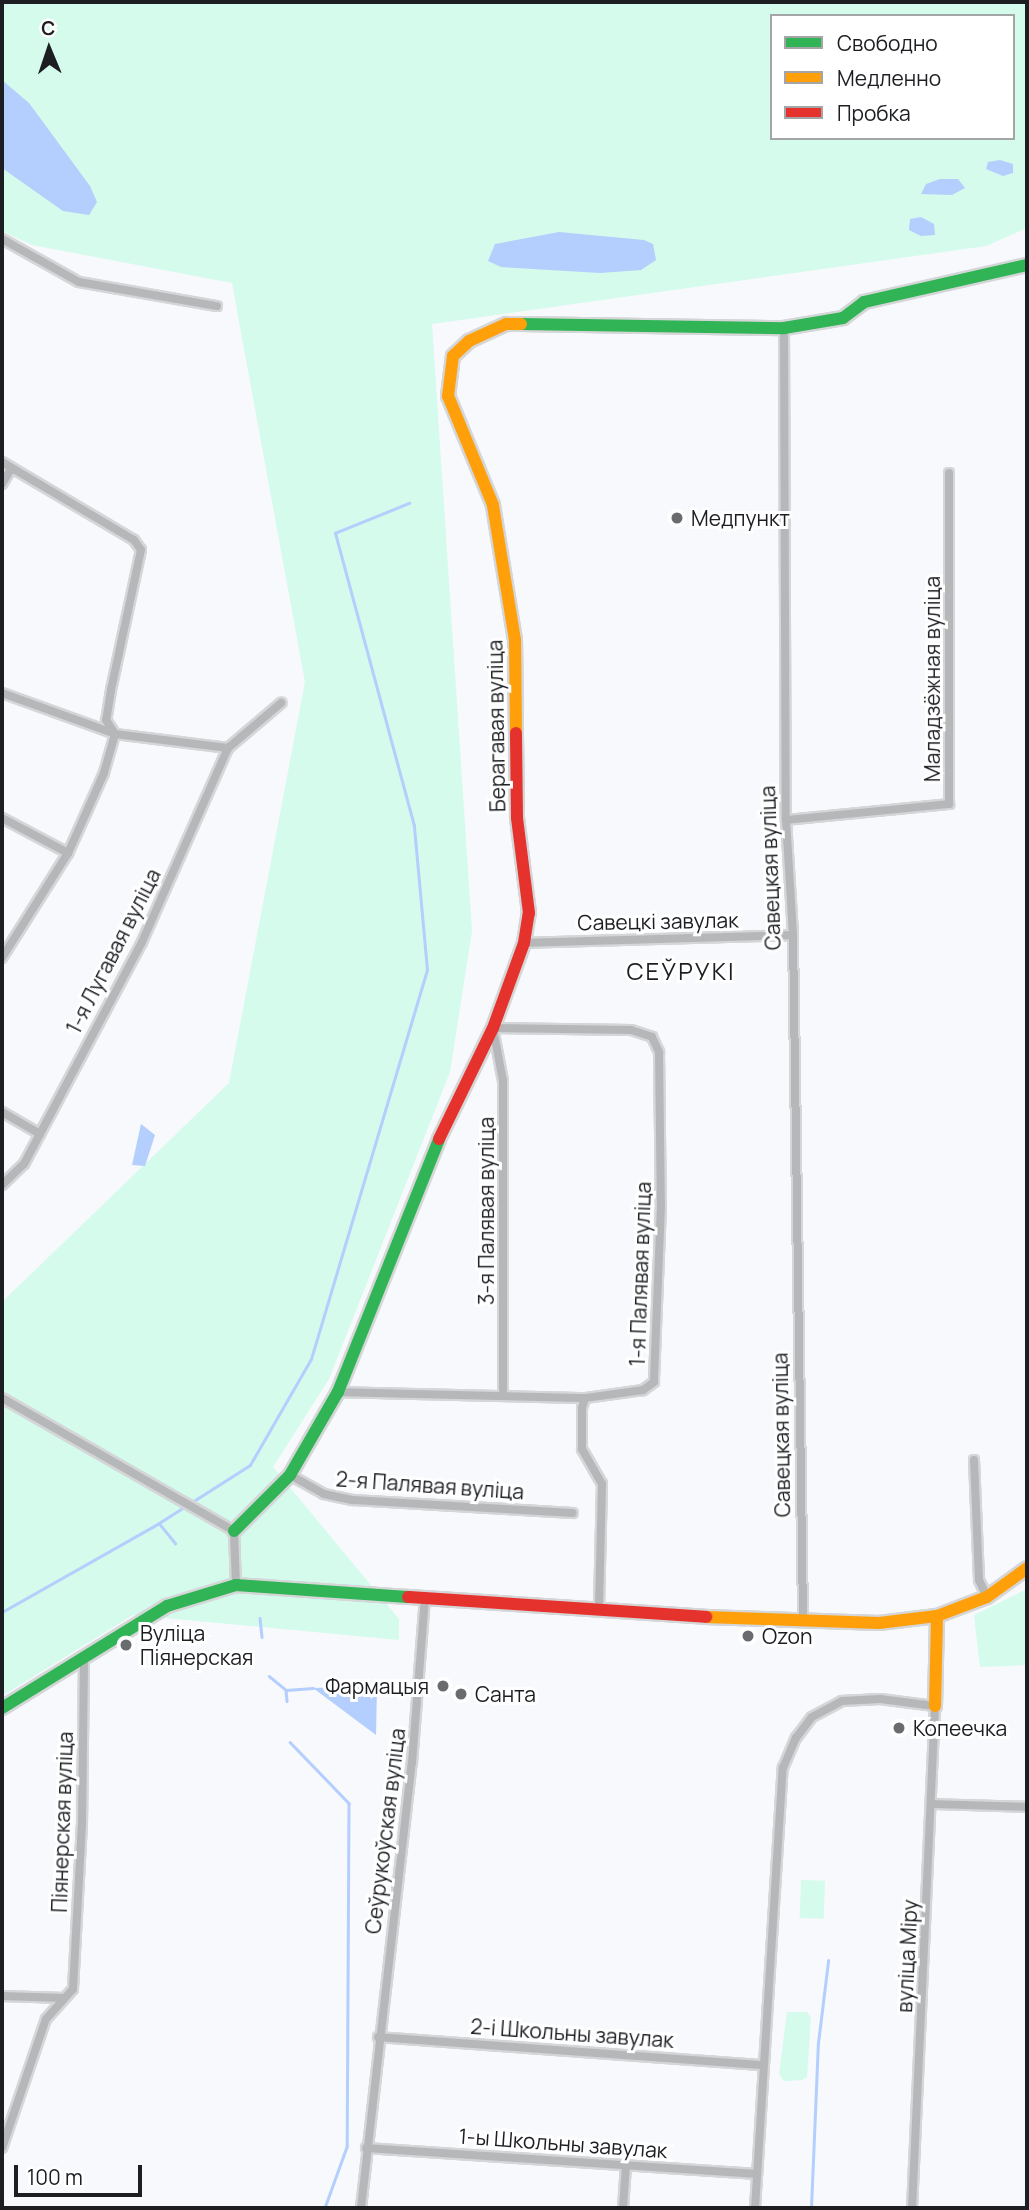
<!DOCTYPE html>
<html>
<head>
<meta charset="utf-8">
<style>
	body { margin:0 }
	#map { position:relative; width:1029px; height:2210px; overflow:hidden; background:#f7f9fc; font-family:Manrope,sans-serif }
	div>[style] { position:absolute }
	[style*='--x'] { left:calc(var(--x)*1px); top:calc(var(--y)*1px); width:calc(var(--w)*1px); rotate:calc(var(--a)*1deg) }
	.green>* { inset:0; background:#d4fbeb; transform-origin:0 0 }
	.water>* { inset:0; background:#b4cefd }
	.stream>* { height:2.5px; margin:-1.25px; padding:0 1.25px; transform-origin:1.25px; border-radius:1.25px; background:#b4cefd }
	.roads { filter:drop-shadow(2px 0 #d5d6d8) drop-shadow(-2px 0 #d5d6d8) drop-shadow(0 2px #d5d6d8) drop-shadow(0 -2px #d5d6d8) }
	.street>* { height:8px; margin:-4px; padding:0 4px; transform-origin:4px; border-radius:4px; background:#b6b7b9 }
	.fast>* { height:12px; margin:-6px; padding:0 6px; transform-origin:6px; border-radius:6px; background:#30b455 }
	.slow>* { height:12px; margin:-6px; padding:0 6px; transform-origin:6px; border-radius:6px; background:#ff9f0a }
	.jam>* { height:12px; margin:-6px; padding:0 6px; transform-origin:6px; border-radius:6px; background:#e5322d }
	.dots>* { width:19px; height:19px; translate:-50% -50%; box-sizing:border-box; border:4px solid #fff; border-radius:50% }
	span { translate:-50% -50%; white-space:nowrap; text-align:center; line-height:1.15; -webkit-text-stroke:6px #fff; paint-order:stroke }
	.poi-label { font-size:21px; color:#1c1e22 }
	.left { translate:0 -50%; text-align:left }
	.right { translate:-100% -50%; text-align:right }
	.street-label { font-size:21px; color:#1c1e22 }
	.quarter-label { font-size:24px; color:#1c1e22; letter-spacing:2px }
	.frame { position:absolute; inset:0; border:4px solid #1c1e22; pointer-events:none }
	.legend { position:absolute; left:770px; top:14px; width:245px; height:126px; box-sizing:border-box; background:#fff; border:2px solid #a4a5a7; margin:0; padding:9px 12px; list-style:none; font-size:21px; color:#1c1e22 }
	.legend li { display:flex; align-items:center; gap:14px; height:35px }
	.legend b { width:35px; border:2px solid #a4a5a7 }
	.north { position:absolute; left:14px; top:14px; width:70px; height:70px; -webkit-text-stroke:5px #fff; paint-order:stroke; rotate:358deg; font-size:19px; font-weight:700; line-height:28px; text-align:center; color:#1c1e22 }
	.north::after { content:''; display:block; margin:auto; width:24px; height:32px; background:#1c1e22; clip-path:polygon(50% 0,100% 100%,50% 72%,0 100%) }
	.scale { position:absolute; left:14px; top:2165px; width:128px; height:32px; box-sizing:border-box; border:4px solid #1c1e22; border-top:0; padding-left:9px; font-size:21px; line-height:24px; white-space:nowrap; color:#1c1e22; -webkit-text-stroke:5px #fff; paint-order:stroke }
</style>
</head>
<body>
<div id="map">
	<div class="green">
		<div style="clip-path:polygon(evenodd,2px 2px,1027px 2px,1027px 228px,986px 246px,432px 324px,472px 931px,450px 1072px,329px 1379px,273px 1467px,399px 1619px,399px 1640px,133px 1615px,2px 1696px,2px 1302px,229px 1083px,305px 682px,232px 283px,32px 245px,2px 231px,2px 2px,772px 16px,1013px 16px,1013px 138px,772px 138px,772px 16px)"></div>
		<div style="clip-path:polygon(1027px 1589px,1027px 1665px,980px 1667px,974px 1615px)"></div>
		<div style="left:801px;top:1880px;width:24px;height:38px;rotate:2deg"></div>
		<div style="clip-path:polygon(787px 2012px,807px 2012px,811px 2017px,807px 2077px,802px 2080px,784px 2081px,779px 2074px)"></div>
	</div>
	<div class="water">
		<div style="clip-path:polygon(2px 80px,29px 103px,90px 186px,97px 202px,89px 215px,63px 211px,2px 168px)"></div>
		<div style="clip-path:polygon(1000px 160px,1013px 164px,1013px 173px,1003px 176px,986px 169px,988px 162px)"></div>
		<div style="clip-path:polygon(940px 179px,958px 179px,965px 188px,952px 195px,921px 194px,926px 184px)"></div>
		<div style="clip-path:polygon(921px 217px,934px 224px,935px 235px,921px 236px,909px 230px,910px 219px)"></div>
		<div style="clip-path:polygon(559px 232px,644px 240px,653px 244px,656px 260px,641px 270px,600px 273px,501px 267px,488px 261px,495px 244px)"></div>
		<div style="clip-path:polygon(141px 1124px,155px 1135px,145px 1166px,132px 1165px)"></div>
		<div style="clip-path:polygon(377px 1686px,376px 1735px,313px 1688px)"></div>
	</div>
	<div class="stream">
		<div style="--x:159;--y:1523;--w:26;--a:51"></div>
		<div style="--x:2;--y:1612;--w:180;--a:-29.5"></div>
		<div style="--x:159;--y:1523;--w:108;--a:-32.5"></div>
		<div style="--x:250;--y:1465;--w:122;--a:-60.1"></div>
		<div style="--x:311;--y:1359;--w:406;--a:-73.4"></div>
		<div style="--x:427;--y:970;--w:145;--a:-95.2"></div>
		<div style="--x:414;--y:826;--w:303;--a:-105.1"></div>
		<div style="--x:335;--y:533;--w:80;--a:-22.1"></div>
		<div style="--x:260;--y:1618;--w:19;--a:84"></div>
		<div style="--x:269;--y:1676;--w:22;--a:39"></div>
		<div style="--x:286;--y:1690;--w:27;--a:-4"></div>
		<div style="--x:286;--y:1691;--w:10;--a:84"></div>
		<div style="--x:290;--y:1742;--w:85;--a:46"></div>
		<div style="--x:349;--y:1803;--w:344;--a:90.3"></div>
		<div style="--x:347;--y:2147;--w:65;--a:109.8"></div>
		<div style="--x:811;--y:2208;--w:165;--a:-87.6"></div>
		<div style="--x:818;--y:2043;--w:83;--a:-83"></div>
	</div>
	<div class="roads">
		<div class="street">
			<div style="--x:2;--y:239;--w:88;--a:29.2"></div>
			<div style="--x:79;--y:282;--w:140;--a:9.9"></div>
			<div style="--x:784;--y:328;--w:492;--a:89.8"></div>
			<div style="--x:786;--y:820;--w:115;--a:86.5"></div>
			<div style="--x:793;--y:935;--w:684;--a:89.16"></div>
			<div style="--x:2;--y:462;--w:153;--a:30.6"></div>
			<div style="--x:134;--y:540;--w:12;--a:55"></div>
			<div style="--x:141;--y:550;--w:143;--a:102.1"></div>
			<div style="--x:111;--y:690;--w:30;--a:99"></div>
			<div style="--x:106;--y:720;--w:17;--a:57"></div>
			<div style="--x:115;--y:734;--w:41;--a:105.8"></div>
			<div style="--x:104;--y:773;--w:88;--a:114.2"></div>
			<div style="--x:68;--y:853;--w:124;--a:122.2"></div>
			<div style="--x:2;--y:484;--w:17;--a:-59"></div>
			<div style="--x:2;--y:693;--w:120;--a:19.9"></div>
			<div style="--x:115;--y:734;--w:114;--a:7.1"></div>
			<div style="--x:2;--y:818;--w:75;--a:27.9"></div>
			<div style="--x:786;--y:820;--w:164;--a:-5.6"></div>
			<div style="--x:949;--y:804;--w:331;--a:-90"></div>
			<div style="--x:524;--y:943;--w:269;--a:-1.7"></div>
			<div style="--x:2;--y:1112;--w:44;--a:30.1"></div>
			<div style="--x:2;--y:1185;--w:30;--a:-44"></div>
			<div style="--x:24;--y:1164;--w:251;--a:-62"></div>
			<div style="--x:142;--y:942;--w:212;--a:-66.1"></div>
			<div style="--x:228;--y:748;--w:70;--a:-40.3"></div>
			<div style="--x:338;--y:1392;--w:247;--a:1.4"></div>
			<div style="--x:503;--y:1394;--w:313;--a:-90"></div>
			<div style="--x:503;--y:1081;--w:54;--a:-100.7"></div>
			<div style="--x:493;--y:1028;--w:138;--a:0.8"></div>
			<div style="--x:631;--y:1030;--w:22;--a:18"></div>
			<div style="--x:652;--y:1037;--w:17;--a:65"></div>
			<div style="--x:659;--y:1052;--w:153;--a:89.3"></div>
			<div style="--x:661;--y:1205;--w:177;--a:92.3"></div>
			<div style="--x:654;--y:1382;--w:14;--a:144"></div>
			<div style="--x:643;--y:1390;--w:59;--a:172.1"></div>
			<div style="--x:585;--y:1398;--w:10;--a:107"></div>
			<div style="--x:582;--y:1408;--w:41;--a:90"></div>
			<div style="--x:582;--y:1449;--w:40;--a:60.3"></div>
			<div style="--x:602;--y:1484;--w:126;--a:91.4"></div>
			<div style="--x:2;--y:1398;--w:267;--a:29.8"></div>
			<div style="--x:234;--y:1531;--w:54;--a:87.9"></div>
			<div style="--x:974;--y:1460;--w:120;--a:87.6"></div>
			<div style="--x:979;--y:1580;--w:19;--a:65"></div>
			<div style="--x:290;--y:1475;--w:39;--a:29"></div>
			<div style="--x:324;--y:1494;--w:30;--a:12"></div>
			<div style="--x:353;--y:1500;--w:220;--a:3.4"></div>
			<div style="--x:932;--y:1804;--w:95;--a:1.8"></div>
			<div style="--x:2;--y:1996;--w:62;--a:1.8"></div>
			<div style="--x:378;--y:2037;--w:386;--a:4.2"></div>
			<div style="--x:2;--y:2148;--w:136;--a:-71.2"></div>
			<div style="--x:46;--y:2019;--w:40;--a:-48"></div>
			<div style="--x:73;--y:1989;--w:164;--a:-86.9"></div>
			<div style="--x:82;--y:1825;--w:169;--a:-89.3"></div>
			<div style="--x:366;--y:2148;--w:392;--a:3.8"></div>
			<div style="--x:361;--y:2208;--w:448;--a:-83.5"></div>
			<div style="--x:412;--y:1763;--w:166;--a:-85.5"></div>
			<div style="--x:623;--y:2208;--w:43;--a:-86"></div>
			<div style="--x:755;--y:2208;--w:441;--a:-86.4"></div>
			<div style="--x:783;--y:1768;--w:33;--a:-67"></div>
			<div style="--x:796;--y:1738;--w:26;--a:-53"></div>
			<div style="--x:812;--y:1717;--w:34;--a:-28"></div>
			<div style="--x:842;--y:1701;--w:38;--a:-3"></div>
			<div style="--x:880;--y:1699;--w:55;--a:7.3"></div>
			<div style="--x:935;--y:1706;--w:503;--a:92.62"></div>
		</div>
		<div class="fast">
			<div style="--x:521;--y:324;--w:263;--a:0.9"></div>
			<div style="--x:784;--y:328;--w:60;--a:-9.6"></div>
			<div style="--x:843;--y:318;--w:26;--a:-37"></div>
			<div style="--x:864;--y:302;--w:167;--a:-12.8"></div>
			<div style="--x:234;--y:1531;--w:79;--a:-45"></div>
			<div style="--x:290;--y:1475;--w:96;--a:-60"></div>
			<div style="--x:338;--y:1392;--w:272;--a:-68.2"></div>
			<div style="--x:2;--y:1708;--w:194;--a:-31.7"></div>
			<div style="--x:167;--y:1606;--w:72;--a:-16.9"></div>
			<div style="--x:236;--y:1585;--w:172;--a:4"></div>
		</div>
		<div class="slow">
			<div style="--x:516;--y:733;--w:93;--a:-90.6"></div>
			<div style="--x:515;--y:640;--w:137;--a:-99.3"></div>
			<div style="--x:493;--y:505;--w:118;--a:-112.4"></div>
			<div style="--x:448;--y:396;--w:40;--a:-82.9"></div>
			<div style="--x:453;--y:356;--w:22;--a:-43"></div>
			<div style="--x:469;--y:341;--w:41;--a:-24.7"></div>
			<div style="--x:506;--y:324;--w:15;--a:0"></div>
			<div style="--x:706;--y:1617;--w:173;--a:2"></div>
			<div style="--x:879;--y:1623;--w:58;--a:-6.9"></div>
			<div style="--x:937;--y:1616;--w:53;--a:-20.8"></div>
			<div style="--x:987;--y:1597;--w:49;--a:-35.9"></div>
			<div style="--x:935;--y:1706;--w:90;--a:-88.7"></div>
		</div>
		<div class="jam">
			<div style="--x:439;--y:1139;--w:123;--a:-64.1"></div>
			<div style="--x:493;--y:1028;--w:90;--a:-70"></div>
			<div style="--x:524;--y:943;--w:30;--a:-81"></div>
			<div style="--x:529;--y:913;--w:96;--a:-97.2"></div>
			<div style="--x:517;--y:818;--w:85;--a:-90.7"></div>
			<div style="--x:408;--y:1597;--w:299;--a:3.8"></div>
		</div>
	</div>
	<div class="dots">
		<div style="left:677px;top:518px;background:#696b6e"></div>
		<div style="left:748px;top:1636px;background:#696b6e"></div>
		<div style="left:126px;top:1645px;background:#696b6e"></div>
		<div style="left:443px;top:1686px;background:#696b6e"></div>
		<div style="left:461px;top:1694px;background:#696b6e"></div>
		<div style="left:899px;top:1728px;background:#696b6e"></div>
	</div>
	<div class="poi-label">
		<span class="left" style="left:691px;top:518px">Медпункт</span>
		<span class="left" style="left:140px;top:1645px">Вуліца<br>Піянерская</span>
		<span class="left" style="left:762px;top:1636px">Ozon</span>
		<span class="right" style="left:429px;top:1686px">Фармацыя</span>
		<span class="left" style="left:475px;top:1694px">Санта</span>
		<span class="left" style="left:913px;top:1728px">Копеечка</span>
	</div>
	<div class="street-label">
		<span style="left:932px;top:679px;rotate:-90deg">Маладзёжная вуліца</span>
		<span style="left:496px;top:726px;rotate:-91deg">Берагавая вуліца</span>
		<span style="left:770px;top:868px;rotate:-92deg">Савецкая вуліца</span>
		<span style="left:658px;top:921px;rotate:-1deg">Савецкі завулак</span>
		<span style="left:113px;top:951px;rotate:-63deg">1-я Лугавая вуліца</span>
		<span style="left:486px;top:1211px;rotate:-90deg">3-я Палявая вуліца</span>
		<span style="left:640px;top:1274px;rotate:-88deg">1-я Палявая вуліца</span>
		<span style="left:781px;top:1435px;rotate:-91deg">Савецкая вуліца</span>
		<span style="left:430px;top:1485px;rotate:4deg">2-я Палявая вуліца</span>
		<span style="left:62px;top:1822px;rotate:-88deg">Піянерская вуліца</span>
		<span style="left:385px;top:1831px;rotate:-83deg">Сеўрукоўская вуліца</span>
		<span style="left:907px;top:1956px;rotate:-87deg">вуліца Міру</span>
		<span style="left:572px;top:2033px;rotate:4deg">2-і Школьны завулак</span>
		<span style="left:563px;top:2143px;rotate:4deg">1-ы Школьны завулак</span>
	</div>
	<div class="quarter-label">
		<span style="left:681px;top:971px">СЕЎРУКІ</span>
	</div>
	<div class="frame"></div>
	<ul class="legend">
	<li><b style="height:9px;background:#30b455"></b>Свободно</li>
	<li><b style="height:9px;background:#ff9f0a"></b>Медленно</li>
	<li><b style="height:9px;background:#e5322d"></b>Пробка</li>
	</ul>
	<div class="north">С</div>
	<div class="scale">100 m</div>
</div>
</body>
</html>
